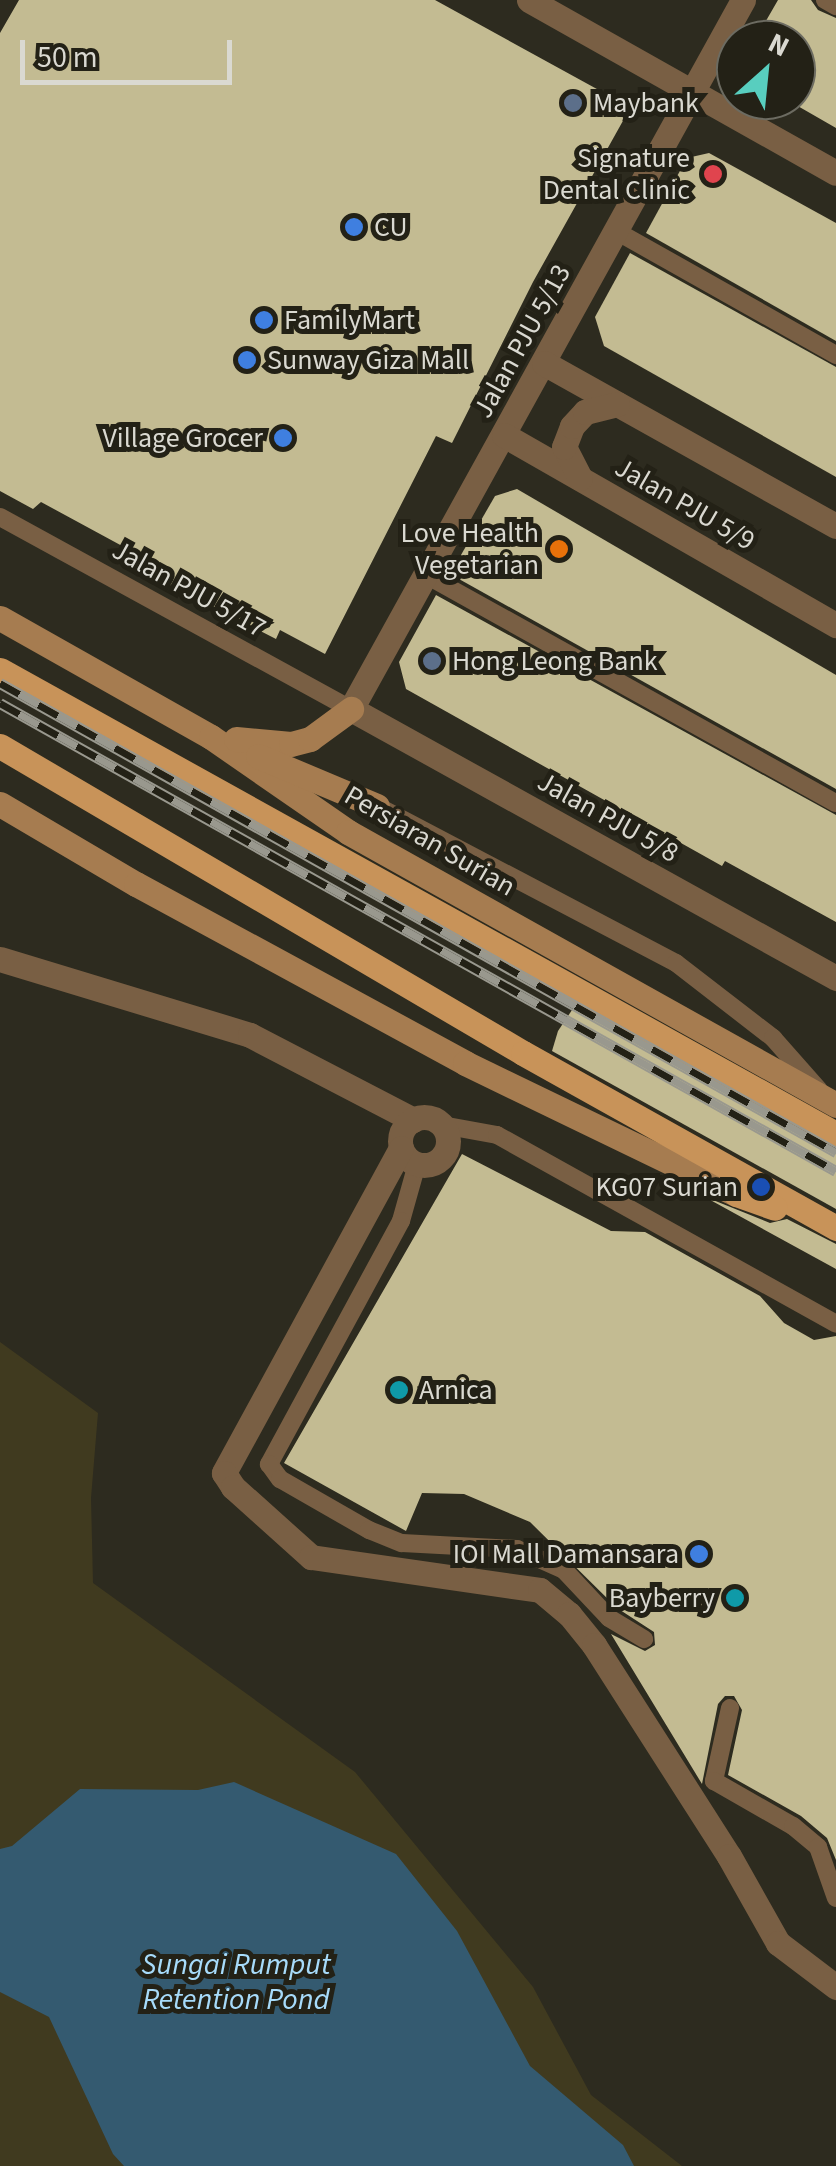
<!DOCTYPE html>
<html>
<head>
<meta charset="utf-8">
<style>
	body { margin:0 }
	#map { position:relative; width:836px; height:2166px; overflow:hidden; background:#2d2b1f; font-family:"Source Sans 3",sans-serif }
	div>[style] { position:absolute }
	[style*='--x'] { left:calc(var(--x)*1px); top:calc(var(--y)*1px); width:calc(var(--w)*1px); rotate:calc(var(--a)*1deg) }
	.green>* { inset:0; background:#403a1f }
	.water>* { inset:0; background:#345a70 }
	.building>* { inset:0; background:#c3bb92 }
	.service>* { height:18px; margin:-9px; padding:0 9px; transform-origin:9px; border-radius:9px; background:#795f44 }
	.minor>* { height:25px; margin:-12.5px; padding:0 12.5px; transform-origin:12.5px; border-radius:12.5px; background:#795f44 }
	.minor>.ring { margin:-12.5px; padding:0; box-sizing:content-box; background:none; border:25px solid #795f44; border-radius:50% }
	.secondary>* { height:25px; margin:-12.5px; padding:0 12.5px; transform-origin:12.5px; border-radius:12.5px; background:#a67c50 }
	.primary>* { height:25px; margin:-12.5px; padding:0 12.5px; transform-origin:12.5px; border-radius:12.5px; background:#c89359 }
	.rail>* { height:11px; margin-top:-5.5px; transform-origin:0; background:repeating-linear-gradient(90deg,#232116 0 22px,#99988e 0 44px); box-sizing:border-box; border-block:2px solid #99988e }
	.dots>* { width:28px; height:28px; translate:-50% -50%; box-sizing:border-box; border:5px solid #232116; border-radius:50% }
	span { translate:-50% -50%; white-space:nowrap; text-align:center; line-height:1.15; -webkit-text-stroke:10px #232116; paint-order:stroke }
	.poi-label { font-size:28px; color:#dad9d1 }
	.left { translate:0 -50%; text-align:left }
	.right { translate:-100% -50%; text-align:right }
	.street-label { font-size:28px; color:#dad9d1 }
	.water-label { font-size:30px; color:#a7dbfa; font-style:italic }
	.north { position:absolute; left:716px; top:20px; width:100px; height:100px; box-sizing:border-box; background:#232116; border:2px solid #6c6b61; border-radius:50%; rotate:27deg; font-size:28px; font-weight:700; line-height:40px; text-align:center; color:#dad9d1 }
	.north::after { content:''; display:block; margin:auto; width:35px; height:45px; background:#58cebf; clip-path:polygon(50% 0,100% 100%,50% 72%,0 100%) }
	.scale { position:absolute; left:20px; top:40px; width:212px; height:45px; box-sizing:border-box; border:5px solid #dad9d1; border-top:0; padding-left:12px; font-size:30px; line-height:35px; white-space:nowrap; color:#dad9d1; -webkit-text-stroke:8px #232116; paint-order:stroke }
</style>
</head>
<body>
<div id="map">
	<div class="green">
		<div style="clip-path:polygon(0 1342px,98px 1413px,91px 1498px,93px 1583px,355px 1772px,533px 1987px,591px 2095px,682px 2166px,0 2166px)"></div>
	</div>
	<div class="water">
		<div style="clip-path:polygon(234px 1782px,396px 1854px,457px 1931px,530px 2066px,623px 2145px,634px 2166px,124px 2166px,113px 2154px,49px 2017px,0 1992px,0 1849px,12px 1846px,80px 1789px,198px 1790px)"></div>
	</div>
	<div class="building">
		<div style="clip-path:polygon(19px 0,435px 0,606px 94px,624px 119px,533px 282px,452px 443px,436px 436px,325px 654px,280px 630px,276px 639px,119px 559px,124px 547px,41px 502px,33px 509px,0 491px,0 33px)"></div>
		<div style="clip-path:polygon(778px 0,811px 0,818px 10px,836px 18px,836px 128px,796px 105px,796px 40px,755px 40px)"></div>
		<div style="clip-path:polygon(709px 153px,836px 223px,836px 341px,646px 233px,687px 158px)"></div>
		<div style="clip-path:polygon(630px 253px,836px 367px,836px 477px,604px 346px,595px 317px)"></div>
		<div style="clip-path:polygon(517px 489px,836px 675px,836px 789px,450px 574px,495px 496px)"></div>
		<div style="clip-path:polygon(436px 595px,836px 815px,836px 922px,725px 861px,722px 866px,406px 689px,399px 662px)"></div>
		<div style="clip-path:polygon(574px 1007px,836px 1150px,836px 1209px,552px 1051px,558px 1031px)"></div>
		<div style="clip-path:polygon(462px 1154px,611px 1231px,645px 1232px,760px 1296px,784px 1323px,814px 1340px,836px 1336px,836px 1860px,827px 1838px,801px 1816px,728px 1775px,742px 1710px,734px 1696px,725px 1696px,718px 1704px,702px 1784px,611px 1634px,645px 1651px,655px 1645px,654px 1632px,617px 1608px,530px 1522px,464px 1494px,422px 1493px,406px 1531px,284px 1463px)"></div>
		<div style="clip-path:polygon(703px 1196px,770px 1223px,787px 1219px,836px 1244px,836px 1269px)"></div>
	</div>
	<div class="service">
		<div style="--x:825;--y:0;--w:13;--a:29"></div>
		<div style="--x:616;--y:231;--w:253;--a:29.4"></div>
		<div style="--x:0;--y:517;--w:400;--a:28.7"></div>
		<div style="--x:426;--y:575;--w:469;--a:29.1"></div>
		<div style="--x:377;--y:806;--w:338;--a:27.7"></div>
		<div style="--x:676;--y:963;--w:123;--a:37.7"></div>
		<div style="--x:773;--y:1038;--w:69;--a:48.5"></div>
		<div style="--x:442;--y:1125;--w:56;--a:10.3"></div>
		<div style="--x:497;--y:1135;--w:388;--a:29.1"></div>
		<div style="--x:417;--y:1164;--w:59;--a:105.7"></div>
		<div style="--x:401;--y:1221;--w:277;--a:118.5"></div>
		<div style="--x:269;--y:1464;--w:19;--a:54"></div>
		<div style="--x:280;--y:1479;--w:103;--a:29.8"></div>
		<div style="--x:369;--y:1530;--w:35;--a:22"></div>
		<div style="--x:402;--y:1543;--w:115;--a:3"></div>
		<div style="--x:517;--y:1549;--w:51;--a:24.1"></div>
		<div style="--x:564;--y:1570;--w:66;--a:46.8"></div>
		<div style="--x:609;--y:1618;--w:41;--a:31"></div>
		<div style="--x:730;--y:1708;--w:75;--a:102.4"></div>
		<div style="--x:714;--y:1781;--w:91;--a:29.7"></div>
		<div style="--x:793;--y:1826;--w:33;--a:40"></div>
		<div style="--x:818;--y:1847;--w:54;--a:70.6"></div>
	</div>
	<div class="minor">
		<div style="--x:529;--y:0;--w:352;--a:29.4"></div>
		<div style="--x:743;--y:0;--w:810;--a:118.94"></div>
		<div style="--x:351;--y:709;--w:555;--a:29.01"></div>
		<div style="--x:544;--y:363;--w:334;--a:29.2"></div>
		<div style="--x:504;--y:435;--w:383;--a:29.8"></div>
		<div style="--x:580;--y:478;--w:35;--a:-117"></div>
		<div style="--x:564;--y:447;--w:22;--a:-69"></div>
		<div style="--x:572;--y:426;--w:19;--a:-47"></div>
		<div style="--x:585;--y:412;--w:33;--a:-14"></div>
		<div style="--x:0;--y:959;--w:261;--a:16.9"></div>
		<div style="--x:250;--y:1035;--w:184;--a:27.5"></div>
		<div class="ring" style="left:400px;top:1117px;width:23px;height:23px"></div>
		<div style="--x:401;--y:1148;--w:370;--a:118.6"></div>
		<div style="--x:224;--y:1473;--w:17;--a:57"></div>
		<div style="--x:233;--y:1487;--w:105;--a:41.9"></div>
		<div style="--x:311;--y:1557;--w:231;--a:8.2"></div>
		<div style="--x:540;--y:1590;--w:38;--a:40"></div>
		<div style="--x:569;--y:1614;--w:40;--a:51"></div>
		<div style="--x:594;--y:1645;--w:250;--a:57.4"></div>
		<div style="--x:729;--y:1856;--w:100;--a:60.6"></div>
		<div style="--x:778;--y:1943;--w:73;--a:37.2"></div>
	</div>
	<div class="secondary">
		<div style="--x:0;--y:618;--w:242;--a:29.4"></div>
		<div style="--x:211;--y:737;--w:167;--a:34.7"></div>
		<div style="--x:348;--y:832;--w:559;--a:29.22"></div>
		<div style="--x:236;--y:739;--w:55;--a:5.2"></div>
		<div style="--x:291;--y:744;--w:20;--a:-15"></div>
		<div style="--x:310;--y:739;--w:51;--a:-36.2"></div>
		<div style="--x:258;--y:756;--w:129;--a:22.8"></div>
		<div style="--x:0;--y:804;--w:158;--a:30.5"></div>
		<div style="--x:136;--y:884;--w:375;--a:28.5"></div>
		<div style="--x:465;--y:1063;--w:301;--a:25.8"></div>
	</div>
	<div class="primary">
		<div style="--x:0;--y:670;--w:956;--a:29.03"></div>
		<div style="--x:0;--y:746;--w:606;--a:30.41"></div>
		<div style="--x:523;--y:1053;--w:359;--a:29.2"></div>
		<div style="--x:736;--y:1194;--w:41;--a:19.7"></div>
	</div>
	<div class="rail">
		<div style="--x:0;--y:683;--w:959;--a:29.29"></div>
		<div style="--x:0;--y:703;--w:958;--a:29.24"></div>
	</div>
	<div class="dots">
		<div style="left:573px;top:103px;background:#5c6f8a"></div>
		<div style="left:713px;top:174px;background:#e0444e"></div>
		<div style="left:354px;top:227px;background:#3f7fe0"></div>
		<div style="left:264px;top:320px;background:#3f7fe0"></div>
		<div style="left:247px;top:360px;background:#3f7fe0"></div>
		<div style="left:283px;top:438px;background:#3f7fe0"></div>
		<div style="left:559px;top:549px;background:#e8710a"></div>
		<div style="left:432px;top:661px;background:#5c6f8a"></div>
		<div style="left:761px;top:1187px;background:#1a4fb4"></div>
		<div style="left:399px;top:1390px;background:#0f9aa8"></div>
		<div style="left:699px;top:1554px;background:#3f7fe0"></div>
		<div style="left:735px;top:1598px;background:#0f9aa8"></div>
	</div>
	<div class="poi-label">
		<span class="left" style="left:593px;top:103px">Maybank</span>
		<span class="right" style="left:690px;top:174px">Signature<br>Dental Clinic</span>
		<span class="left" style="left:374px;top:227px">CU</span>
		<span class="left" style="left:284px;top:320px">FamilyMart</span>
		<span class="left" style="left:267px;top:360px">Sunway Giza Mall</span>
		<span class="right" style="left:263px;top:438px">Village Grocer</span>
		<span class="right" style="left:539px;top:549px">Love Health<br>Vegetarian</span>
		<span class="left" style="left:452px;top:661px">Hong Leong Bank</span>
		<span class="right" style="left:738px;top:1187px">KG07 Surian</span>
		<span class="left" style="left:419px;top:1390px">Arnica</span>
		<span class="right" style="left:679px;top:1554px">IOI Mall Damansara</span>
		<span class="right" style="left:715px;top:1598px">Bayberry</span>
	</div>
	<div class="street-label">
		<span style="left:522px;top:341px;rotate:-61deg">Jalan PJU 5/13</span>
		<span style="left:685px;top:504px;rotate:30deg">Jalan PJU 5/9</span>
		<span style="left:189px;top:589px;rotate:29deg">Jalan PJU 5/17</span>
		<span style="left:608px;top:817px;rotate:29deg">Jalan PJU 5/8</span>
		<span style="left:430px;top:841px;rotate:30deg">Persiaran Surian</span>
	</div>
	<div class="water-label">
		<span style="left:236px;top:1982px">Sungai Rumput<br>Retention Pond</span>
	</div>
	<div class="north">N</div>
	<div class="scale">50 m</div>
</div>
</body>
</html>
